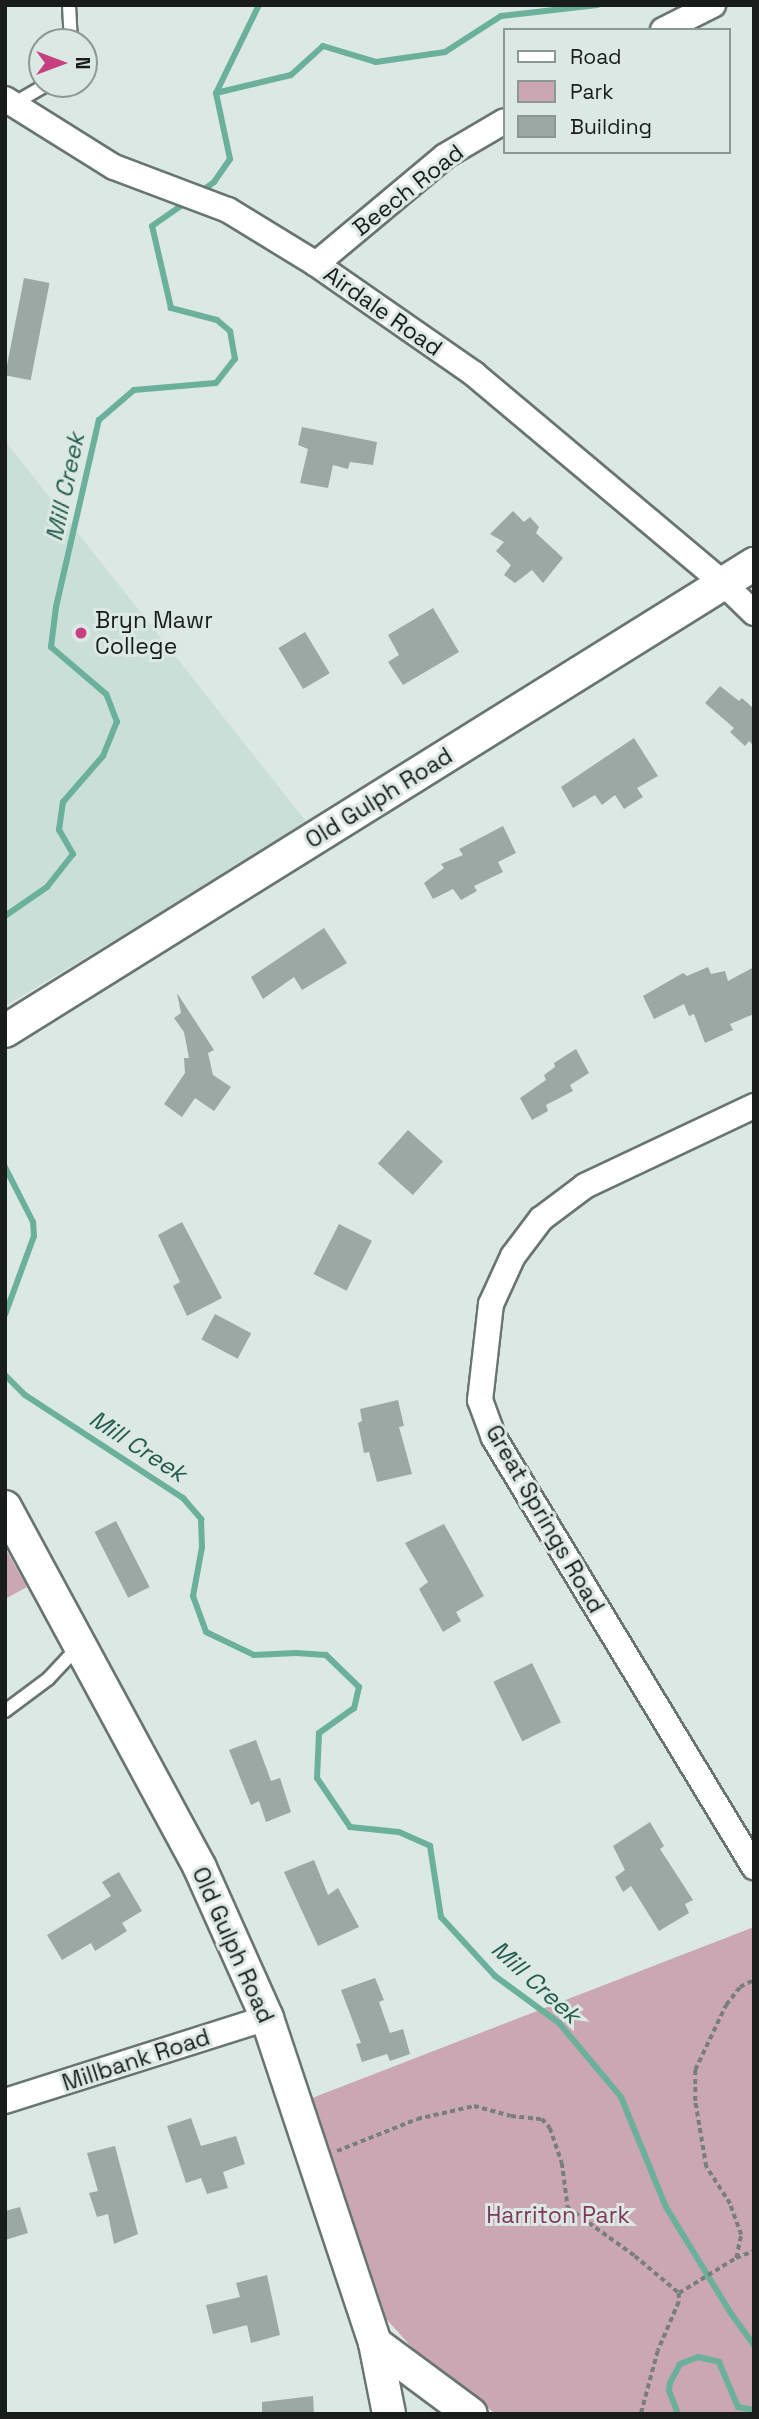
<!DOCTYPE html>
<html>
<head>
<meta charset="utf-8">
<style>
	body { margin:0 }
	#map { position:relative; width:759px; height:2419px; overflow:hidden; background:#dbe8e3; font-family:"Space Grotesk",sans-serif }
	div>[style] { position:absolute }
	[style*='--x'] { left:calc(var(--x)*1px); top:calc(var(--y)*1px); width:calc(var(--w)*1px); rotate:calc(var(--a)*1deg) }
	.built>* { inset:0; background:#c9dfd8 }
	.green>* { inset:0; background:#cba6b3 }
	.stream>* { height:6px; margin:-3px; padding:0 3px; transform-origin:3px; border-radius:3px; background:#6ab09b }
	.building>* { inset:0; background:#9ba8a3; transform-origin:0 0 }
	.path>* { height:3.5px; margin-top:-1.75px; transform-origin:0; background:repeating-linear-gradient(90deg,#767f7c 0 5px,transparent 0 8.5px) }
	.roads { filter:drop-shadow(2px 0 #697571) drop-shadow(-2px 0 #697571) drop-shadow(0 2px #697571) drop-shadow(0 -2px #697571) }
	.service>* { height:12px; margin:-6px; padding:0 6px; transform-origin:6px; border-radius:6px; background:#fff }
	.minor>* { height:24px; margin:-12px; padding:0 12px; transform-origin:12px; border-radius:12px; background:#fff }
	.tertiary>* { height:32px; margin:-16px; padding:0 16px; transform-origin:16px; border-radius:16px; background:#fff }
	.dots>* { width:19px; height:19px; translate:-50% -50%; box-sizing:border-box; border:4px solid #dbe8e3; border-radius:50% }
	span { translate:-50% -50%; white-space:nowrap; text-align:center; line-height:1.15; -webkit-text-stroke:6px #dbe8e3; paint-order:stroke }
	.street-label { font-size:23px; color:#181d1b }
	.poi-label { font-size:23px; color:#181d1b }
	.left { translate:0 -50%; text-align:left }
	.park-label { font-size:23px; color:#813757 }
	.water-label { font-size:24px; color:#235c4d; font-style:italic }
	.frame { position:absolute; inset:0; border:7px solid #181d1b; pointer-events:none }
	.legend { position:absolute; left:503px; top:28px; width:228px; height:126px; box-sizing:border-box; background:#dbe8e3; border:2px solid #8d9793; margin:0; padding:9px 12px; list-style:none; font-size:21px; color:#181d1b }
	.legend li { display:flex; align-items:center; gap:14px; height:35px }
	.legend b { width:35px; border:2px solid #8d9793 }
	.north { position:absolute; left:28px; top:28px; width:70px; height:70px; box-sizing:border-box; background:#dbe8e3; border:2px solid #8d9793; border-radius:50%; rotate:90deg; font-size:19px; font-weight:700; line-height:28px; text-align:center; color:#181d1b }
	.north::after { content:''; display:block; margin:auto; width:24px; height:32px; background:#c64080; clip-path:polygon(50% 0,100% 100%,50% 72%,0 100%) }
</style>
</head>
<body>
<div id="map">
	<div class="built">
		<div style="clip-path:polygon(5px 441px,308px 824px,5px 1006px)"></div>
	</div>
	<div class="green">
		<div style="clip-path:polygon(5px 1548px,27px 1587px,5px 1599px)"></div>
		<div style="clip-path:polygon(754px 1927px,754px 2414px,496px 2414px,425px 2362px,380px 2312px,307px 2100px)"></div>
	</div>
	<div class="stream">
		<div style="--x:216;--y:93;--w:77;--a:-13.5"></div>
		<div style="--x:291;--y:75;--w:43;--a:-42.2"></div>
		<div style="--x:323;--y:46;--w:55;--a:16.8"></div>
		<div style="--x:376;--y:62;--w:70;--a:-8.2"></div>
		<div style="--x:445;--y:52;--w:67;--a:-32.7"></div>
		<div style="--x:501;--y:16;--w:97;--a:-6.5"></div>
		<div style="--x:199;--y:193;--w:19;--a:-36"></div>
		<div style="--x:214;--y:182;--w:28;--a:-55"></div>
		<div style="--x:230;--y:159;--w:67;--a:-102"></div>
		<div style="--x:216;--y:93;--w:98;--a:-64"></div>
		<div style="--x:5;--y:916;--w:51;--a:-34.6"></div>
		<div style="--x:47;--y:887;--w:42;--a:-51.8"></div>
		<div style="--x:73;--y:854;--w:28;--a:-120"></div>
		<div style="--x:59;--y:830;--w:28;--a:-82"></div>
		<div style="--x:63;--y:802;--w:61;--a:-49"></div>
		<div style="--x:103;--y:756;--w:37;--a:-68"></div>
		<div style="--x:117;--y:722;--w:30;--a:-111"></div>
		<div style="--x:106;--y:694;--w:72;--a:-139.5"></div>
		<div style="--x:51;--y:647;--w:40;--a:-82.9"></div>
		<div style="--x:56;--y:607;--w:192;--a:-77.1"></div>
		<div style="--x:99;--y:420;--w:46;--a:-40.6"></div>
		<div style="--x:134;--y:390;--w:82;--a:-4.9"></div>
		<div style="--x:216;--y:383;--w:31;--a:-52"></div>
		<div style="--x:235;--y:359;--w:28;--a:-100"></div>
		<div style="--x:230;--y:331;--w:17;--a:-140"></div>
		<div style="--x:217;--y:320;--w:48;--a:-165.4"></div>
		<div style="--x:171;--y:308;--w:84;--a:-103"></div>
		<div style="--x:152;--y:226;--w:44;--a:-34.8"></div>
		<div style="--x:5;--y:1167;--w:62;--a:63"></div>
		<div style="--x:33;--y:1222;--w:14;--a:86"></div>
		<div style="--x:34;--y:1236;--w:84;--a:110.2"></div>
		<div style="--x:5;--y:1375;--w:28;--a:45"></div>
		<div style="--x:25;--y:1395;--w:189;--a:33.1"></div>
		<div style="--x:183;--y:1498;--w:28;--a:49"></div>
		<div style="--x:201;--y:1519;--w:28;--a:88"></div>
		<div style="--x:202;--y:1547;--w:50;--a:100.4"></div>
		<div style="--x:193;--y:1596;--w:38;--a:70"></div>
		<div style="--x:206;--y:1632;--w:53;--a:25.6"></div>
		<div style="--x:254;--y:1655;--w:42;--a:-2.7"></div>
		<div style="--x:296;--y:1653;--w:30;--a:4"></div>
		<div style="--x:326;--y:1655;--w:46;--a:44.1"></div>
		<div style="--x:359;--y:1687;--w:22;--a:103"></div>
		<div style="--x:354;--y:1708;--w:43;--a:144.5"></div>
		<div style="--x:319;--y:1733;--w:45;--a:92.5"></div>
		<div style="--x:317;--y:1778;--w:59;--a:56"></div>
		<div style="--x:350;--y:1827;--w:49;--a:5.8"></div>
		<div style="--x:399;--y:1832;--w:34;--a:24"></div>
		<div style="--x:430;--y:1846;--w:72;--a:81.2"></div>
		<div style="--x:441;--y:1917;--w:80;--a:47.5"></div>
		<div style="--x:495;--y:1976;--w:79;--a:36.3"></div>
		<div style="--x:559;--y:2023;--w:97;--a:50"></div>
		<div style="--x:621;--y:2097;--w:119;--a:67.8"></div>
		<div style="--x:666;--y:2207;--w:123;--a:58.6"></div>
		<div style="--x:730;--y:2312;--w:41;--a:54"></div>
		<div style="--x:678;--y:2414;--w:26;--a:-111"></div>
		<div style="--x:669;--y:2390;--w:7;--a:-82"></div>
		<div style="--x:670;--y:2383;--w:21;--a:-62"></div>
		<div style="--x:680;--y:2364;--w:19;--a:-21"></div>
		<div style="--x:698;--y:2357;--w:22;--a:13"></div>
		<div style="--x:719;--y:2362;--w:49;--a:67.1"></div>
		<div style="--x:738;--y:2407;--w:16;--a:11"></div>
	</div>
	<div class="building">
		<div style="left:24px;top:278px;width:26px;height:99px;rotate:11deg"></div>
		<div style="clip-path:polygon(302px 427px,377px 442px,373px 465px,350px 462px,348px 469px,333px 465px,328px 488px,300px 483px,308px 449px,298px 445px)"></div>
		<div style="clip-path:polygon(513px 511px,524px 522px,530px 517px,539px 527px,536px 533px,563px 558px,543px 583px,532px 570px,515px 583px,504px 575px,511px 565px,496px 551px,504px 542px,490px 534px)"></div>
		<div style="clip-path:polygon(433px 608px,459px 652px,403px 685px,388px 662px,399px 655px,388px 635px)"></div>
		<div style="left:305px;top:632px;width:48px;height:31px;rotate:59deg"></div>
		<div style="clip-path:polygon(720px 686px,739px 701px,742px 698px,754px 709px,754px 746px,749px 741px,745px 746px,730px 732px,734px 728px,705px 703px)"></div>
		<div style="clip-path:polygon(634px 738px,658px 776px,637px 788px,643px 797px,624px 809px,615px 795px,602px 805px,595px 795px,573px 808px,561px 787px)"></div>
		<div style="clip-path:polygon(503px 826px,516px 853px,498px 862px,503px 872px,474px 886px,477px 891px,461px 900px,453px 889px,433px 899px,424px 883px,444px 868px,441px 864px,463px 855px,459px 849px)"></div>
		<div style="clip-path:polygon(324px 928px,347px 963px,302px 990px,294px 977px,263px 999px,251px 977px)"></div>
		<div style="clip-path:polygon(708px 967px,711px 974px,725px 971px,728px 981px,754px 967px,754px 1014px,730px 1024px,733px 1030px,705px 1043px,694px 1014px,689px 1016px,684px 1004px,654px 1019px,643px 996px,683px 973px,687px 976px)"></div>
		<div style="clip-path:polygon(177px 993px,214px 1050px,208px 1053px,213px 1075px,231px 1087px,214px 1111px,195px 1098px,182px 1117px,164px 1104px,185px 1073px,184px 1058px,189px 1058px,184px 1032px,174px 1018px,181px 1013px)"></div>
		<div style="clip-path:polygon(576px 1049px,589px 1073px,570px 1085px,573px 1091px,546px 1105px,548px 1111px,532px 1120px,520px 1098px,546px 1080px,544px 1075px,555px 1067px,554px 1063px)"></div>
		<div style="left:408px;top:1130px;width:47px;height:45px;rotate:42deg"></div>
		<div style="clip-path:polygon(182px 1222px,222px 1298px,187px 1316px,173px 1286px,180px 1282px,158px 1235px)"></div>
		<div style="left:339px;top:1224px;width:37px;height:56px;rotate:27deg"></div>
		<div style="left:215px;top:1314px;width:41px;height:29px;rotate:28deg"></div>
		<div style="clip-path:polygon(398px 1400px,404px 1426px,399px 1427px,412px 1474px,377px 1482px,369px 1452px,364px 1453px,358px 1423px,362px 1421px,360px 1409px)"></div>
		<div style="left:116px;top:1521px;width:74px;height:24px;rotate:63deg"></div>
		<div style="clip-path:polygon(444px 1524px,484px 1596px,456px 1612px,461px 1621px,443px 1632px,419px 1589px,428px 1582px,405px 1543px)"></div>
		<div style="left:532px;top:1663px;width:66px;height:43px;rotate:64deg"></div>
		<div style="clip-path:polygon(256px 1740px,271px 1781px,280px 1778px,291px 1812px,266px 1822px,259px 1801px,251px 1805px,229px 1750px)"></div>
		<div style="clip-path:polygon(650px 1822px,664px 1846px,660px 1849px,693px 1900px,685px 1904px,689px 1913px,659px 1931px,631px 1886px,623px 1892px,615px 1877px,625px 1870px,613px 1846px)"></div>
		<div style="clip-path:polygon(314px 1860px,328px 1895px,338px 1888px,359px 1927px,318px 1946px,284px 1872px)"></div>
		<div style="clip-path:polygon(119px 1872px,142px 1911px,122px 1923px,127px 1931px,95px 1951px,91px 1943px,62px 1960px,47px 1935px,111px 1896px,102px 1882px)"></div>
		<div style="clip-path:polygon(375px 1978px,384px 2000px,379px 2002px,390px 2033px,403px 2029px,410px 2054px,390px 2061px,387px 2054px,362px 2062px,356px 2044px,361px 2043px,341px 1990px)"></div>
		<div style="clip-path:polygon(191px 2118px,201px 2146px,236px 2136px,245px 2164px,223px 2172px,228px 2188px,207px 2194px,201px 2178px,186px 2183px,167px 2126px)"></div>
		<div style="clip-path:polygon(115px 2146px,138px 2234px,114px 2244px,108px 2214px,97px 2217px,89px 2193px,98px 2191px,87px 2153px)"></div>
		<div style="clip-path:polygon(20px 2207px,28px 2233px,5px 2240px,5px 2211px)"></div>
		<div style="clip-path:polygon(267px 2275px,280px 2335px,251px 2343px,247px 2325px,213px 2334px,206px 2305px,240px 2297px,236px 2283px)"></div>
		<div style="clip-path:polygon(313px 2396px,314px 2414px,262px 2414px,262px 2402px)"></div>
	</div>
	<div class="path">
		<div style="--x:337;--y:2151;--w:86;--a:-21.8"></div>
		<div style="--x:417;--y:2119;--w:58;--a:-12.8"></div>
		<div style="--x:474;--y:2106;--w:38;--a:15"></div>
		<div style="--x:511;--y:2116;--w:31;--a:6"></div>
		<div style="--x:542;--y:2119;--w:12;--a:48"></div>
		<div style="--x:550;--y:2128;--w:37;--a:71"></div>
		<div style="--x:562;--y:2163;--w:45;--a:82.4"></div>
		<div style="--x:568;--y:2208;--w:82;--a:35.6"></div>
		<div style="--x:635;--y:2256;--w:57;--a:40.1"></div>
		<div style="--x:679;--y:2293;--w:9;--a:90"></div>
		<div style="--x:679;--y:2302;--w:53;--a:113.2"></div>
		<div style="--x:658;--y:2351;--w:65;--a:105.1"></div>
		<div style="--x:736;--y:2258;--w:19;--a:-21"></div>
		<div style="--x:679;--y:2293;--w:67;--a:-31.6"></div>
		<div style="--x:736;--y:2258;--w:24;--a:-78"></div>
		<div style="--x:741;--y:2235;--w:33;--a:-110"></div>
		<div style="--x:730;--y:2204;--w:44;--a:-123"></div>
		<div style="--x:706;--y:2167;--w:67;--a:-99.5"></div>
		<div style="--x:695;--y:2101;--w:31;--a:-90"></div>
		<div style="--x:695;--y:2070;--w:72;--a:-64.5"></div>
		<div style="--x:726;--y:2005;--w:23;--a:-52"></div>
		<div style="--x:740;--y:1987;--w:16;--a:-27"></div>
	</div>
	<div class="roads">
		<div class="service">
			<div style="--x:69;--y:5;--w:37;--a:87"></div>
			<div style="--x:13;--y:104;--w:39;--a:-30"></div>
			<div style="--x:5;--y:1711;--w:54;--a:-36.7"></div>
			<div style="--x:48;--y:1679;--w:44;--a:-46.8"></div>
		</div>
		<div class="minor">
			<div style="--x:663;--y:30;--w:56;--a:-26.6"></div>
			<div style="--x:5;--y:99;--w:128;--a:32"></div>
			<div style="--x:114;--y:167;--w:122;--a:20.7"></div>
			<div style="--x:228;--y:210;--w:103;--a:31.5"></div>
			<div style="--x:316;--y:264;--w:193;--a:34.8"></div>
			<div style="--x:474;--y:374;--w:325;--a:40"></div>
			<div style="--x:723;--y:583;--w:43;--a:44.1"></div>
			<div style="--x:316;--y:264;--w:168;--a:-39.9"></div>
			<div style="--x:445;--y:156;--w:69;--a:-30.3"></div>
			<div style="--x:754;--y:1106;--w:187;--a:154.7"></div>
			<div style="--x:585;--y:1186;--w:55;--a:143.1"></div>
			<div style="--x:541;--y:1219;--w:46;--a:127.1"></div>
			<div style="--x:513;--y:1256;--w:53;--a:114.6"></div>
			<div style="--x:491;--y:1304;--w:97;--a:96.5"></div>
			<div style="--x:480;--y:1400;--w:40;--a:69.8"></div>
			<div style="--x:494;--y:1438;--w:502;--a:58.78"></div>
			<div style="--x:5;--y:2101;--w:275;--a:-17.6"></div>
		</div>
		<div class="tertiary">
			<div style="--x:5;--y:1031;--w:883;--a:-31.94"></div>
			<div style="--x:5;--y:1507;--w:410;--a:61.6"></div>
			<div style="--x:200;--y:1868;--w:164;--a:65.9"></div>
			<div style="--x:267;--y:2018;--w:342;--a:71.6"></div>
			<div style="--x:375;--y:2343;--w:72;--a:78.8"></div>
			<div style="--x:375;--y:2343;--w:119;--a:36.5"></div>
		</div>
	</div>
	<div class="dots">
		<div style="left:81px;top:633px;background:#c64080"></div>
	</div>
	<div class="street-label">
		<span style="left:408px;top:190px;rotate:-38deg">Beech Road</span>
		<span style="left:383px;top:311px;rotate:35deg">Airdale Road</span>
		<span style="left:379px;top:798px;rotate:-32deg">Old Gulph Road</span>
		<span style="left:545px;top:1519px;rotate:60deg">Great Springs Road</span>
		<span style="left:233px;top:1945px;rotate:66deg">Old Gulph Road</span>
		<span style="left:136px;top:2060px;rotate:-18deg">Millbank Road</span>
	</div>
	<div class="poi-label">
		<span class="left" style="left:95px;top:633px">Bryn Mawr<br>College</span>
	</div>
	<div class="park-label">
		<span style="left:558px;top:2215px">Harriton Park</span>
	</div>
	<div class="water-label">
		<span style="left:65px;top:487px;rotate:-78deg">Mill Creek</span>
		<span style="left:138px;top:1446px;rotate:33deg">Mill Creek</span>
		<span style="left:536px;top:1982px;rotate:42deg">Mill Creek</span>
	</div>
	<div class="frame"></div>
	<ul class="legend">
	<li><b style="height:9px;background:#fff"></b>Road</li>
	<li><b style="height:19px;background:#cba6b3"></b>Park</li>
	<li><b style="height:19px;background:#9ba8a3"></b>Building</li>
	</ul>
	<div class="north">N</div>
</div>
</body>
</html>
